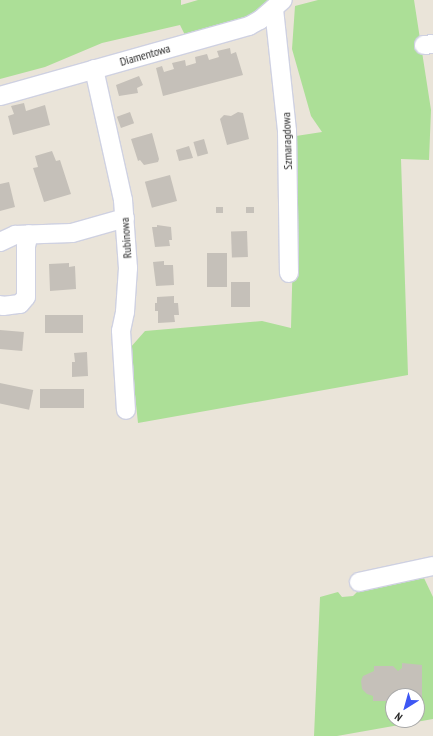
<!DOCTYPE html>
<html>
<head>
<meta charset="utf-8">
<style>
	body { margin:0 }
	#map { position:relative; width:433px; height:736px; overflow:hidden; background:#eae4d9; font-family:"PT Sans Narrow",sans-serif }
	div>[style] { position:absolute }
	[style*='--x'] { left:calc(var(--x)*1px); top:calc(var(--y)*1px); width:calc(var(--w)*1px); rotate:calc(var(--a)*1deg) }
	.green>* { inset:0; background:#acdf97 }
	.building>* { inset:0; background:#c5c0b9; transform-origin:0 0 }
	.roads { filter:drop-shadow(1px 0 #cfd1e1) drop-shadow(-1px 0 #cfd1e1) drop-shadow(0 1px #cfd1e1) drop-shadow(0 -1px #cfd1e1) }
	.minor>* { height:18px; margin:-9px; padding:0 9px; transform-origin:9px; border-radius:9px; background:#fff }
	span { translate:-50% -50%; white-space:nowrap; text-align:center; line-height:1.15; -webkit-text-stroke:3px #fff; paint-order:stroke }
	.street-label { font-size:12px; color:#282828 }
	.north { position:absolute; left:385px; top:688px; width:40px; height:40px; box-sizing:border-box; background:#fff; border:1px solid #a9a9a9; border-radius:50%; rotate:217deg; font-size:11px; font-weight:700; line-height:16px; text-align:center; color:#282828 }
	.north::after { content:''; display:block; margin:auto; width:14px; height:18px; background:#3d57f4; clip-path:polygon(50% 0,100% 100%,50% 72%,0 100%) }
</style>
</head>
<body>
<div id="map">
	<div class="green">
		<div style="clip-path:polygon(0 0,181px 0,181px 5px,198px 0,270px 0,246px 22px,186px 37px,180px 25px,102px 43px,45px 67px,0 79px)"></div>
		<div style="clip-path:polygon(318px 0,414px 0,431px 110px,429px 160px,401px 159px,408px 375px,138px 423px,130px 348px,145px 331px,262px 321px,291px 328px,296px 136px,322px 132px,311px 116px,292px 49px,295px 6px)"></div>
		<div style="clip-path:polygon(evenodd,424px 578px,433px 597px,433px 719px,337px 736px,314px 736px,320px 597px,338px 592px,342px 597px,353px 596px,360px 589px,424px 578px,393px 696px,417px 696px,417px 720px,393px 720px,393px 696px)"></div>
	</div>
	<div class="building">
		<div style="clip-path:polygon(230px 48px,231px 54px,236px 52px,243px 75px,163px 96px,156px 68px,162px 66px,164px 72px,174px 69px,172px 63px,185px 60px,186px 66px,196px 63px,195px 57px,207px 54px,209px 60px,219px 57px,217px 51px)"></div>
		<div style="clip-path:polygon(139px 76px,143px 85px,137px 88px,138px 93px,119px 96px,116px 85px)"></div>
		<div style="clip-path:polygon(24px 103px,26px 111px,45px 105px,50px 125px,13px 135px,8px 116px,14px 114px,11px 106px)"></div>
		<div style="left:130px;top:112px;width:12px;height:14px;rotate:70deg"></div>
		<div style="clip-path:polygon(238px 112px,243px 113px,249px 139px,227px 145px,220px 119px,224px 115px,231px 116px)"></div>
		<div style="clip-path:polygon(152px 133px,159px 159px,158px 162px,144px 165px,140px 160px,138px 161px,131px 139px)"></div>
		<div style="left:204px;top:139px;width:15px;height:11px;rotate:74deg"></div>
		<div style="clip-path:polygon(189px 146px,193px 158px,179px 161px,176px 150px)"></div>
		<div style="clip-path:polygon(52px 151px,56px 161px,60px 160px,71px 194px,44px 202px,33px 168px,38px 167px,35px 156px)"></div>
		<div style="left:170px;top:175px;width:27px;height:26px;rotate:75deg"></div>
		<div style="clip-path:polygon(9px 182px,15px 207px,0 211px,0 184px)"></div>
		<div style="left:216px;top:207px;width:7px;height:6px"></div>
		<div style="left:246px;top:207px;width:8px;height:6px"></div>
		<div style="clip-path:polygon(157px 225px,171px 227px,172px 240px,169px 240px,170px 246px,155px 247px,152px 227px,157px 227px)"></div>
		<div style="left:247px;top:231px;width:26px;height:16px;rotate:88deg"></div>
		<div style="left:207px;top:253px;width:20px;height:34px"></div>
		<div style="clip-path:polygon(164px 261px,164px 265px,173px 265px,174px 285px,156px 286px,153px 262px)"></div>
		<div style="clip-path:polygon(69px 263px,69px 267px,75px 266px,76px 289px,50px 291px,49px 264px)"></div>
		<div style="left:231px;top:282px;width:19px;height:25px"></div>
		<div style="clip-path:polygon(174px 296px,174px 303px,178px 303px,179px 315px,174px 315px,175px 322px,158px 323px,158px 311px,155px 311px,155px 303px,157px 303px,157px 297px)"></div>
		<div style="left:45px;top:315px;width:38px;height:18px"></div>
		<div style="left:0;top:330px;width:24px;height:19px;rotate:5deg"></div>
		<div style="clip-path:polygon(87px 352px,88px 376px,72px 377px,72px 362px,75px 362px,74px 353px)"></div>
		<div style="left:0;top:383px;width:34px;height:20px;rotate:12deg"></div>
		<div style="left:84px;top:389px;width:19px;height:44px;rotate:90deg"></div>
		<div style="clip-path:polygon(402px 663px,422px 665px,422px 703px,417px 703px,417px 696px,393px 696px,393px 701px,373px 701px,373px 696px,367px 694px,362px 689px,361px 681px,363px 676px,374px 671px,374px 666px,393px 666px,398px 671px,402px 668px)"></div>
	</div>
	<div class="roads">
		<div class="minor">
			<div style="--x:274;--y:9;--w:123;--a:83.9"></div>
			<div style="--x:287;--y:131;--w:142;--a:89.2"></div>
			<div style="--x:424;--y:45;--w:9;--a:-6"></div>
			<div style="--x:94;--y:69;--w:134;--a:77.5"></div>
			<div style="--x:123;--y:200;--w:68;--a:85.8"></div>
			<div style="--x:128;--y:268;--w:44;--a:93.9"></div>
			<div style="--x:125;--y:312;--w:19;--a:102"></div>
			<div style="--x:121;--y:331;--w:79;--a:86.4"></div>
			<div style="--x:0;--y:96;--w:259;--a:-15.7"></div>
			<div style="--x:249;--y:26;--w:13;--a:-29"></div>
			<div style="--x:260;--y:20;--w:30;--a:-41"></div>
			<div style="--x:0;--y:242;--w:17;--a:-25"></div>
			<div style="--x:15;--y:235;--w:57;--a:-2"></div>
			<div style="--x:72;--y:233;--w:55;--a:-15.8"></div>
			<div style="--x:0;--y:305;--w:3;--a:18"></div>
			<div style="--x:3;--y:306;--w:17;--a:-7"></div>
			<div style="--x:20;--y:304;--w:9;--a:-49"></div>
			<div style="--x:26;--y:297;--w:51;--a:-90"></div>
			<div style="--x:26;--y:246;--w:12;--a:-76"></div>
			<div style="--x:359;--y:582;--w:76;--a:-12.2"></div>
		</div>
	</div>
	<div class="street-label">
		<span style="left:145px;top:55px;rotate:-16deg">Diamentowa</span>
		<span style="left:287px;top:141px;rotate:-92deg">Szmaragdowa</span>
		<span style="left:126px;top:238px;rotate:-94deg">Rubinowa</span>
	</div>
	<div class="north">N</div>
</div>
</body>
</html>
